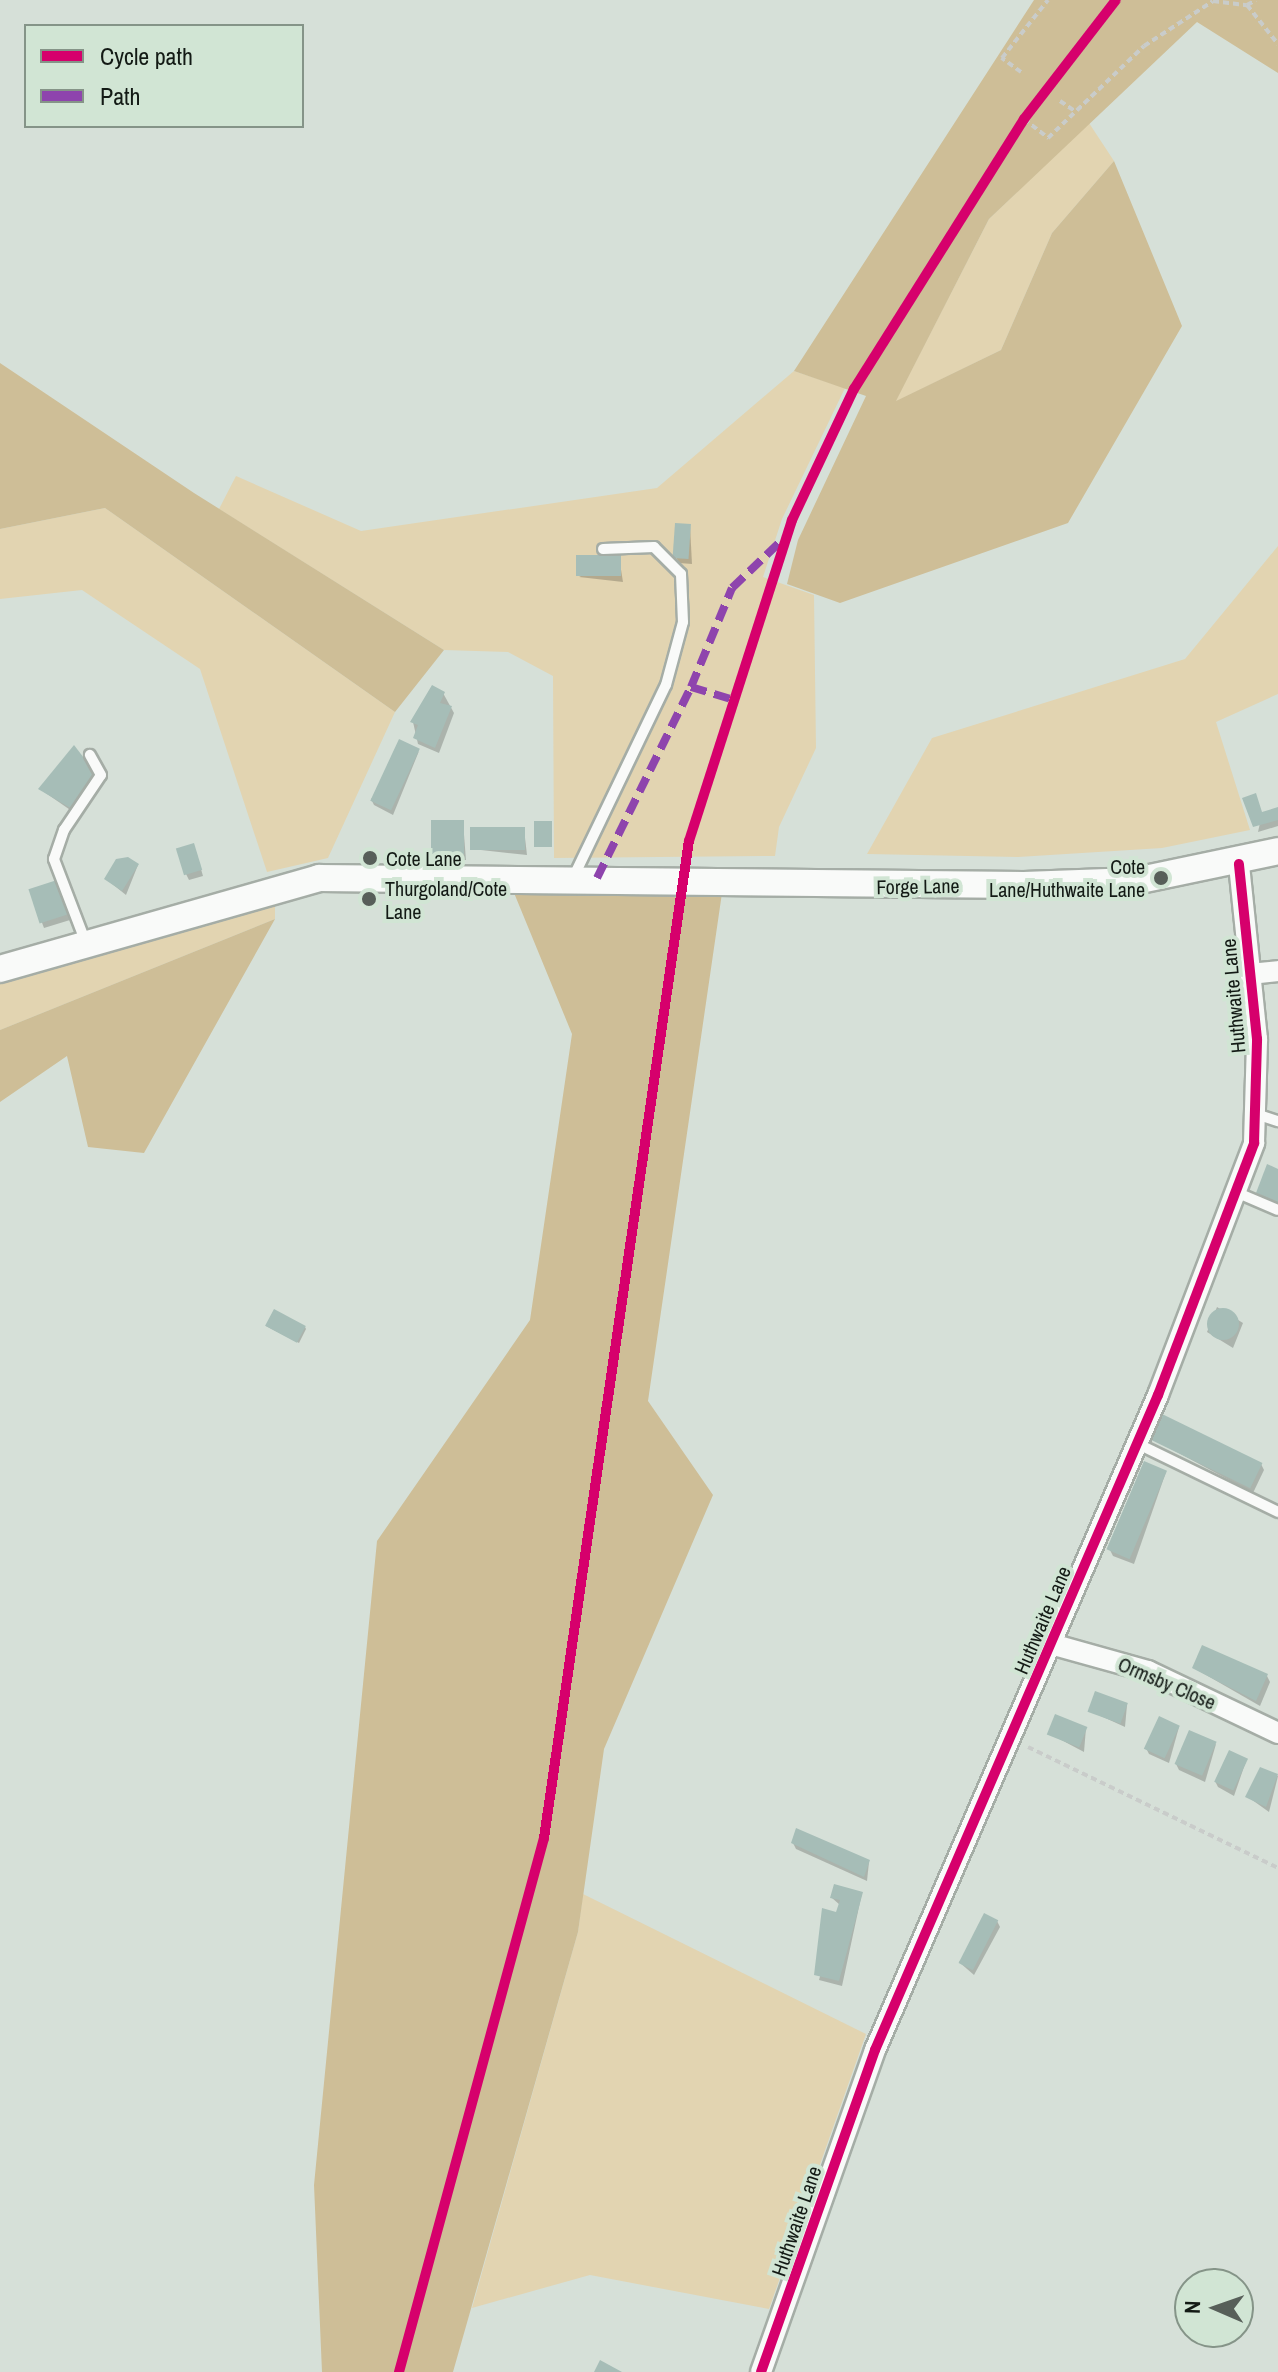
<!DOCTYPE html>
<html>
<head>
<meta charset="utf-8">
<style>
	body { margin:0 }
	#map { position:relative; width:1278px; height:2372px; overflow:hidden; background:#d6e0d8; font-family:"Archivo Narrow",sans-serif }
	div>[style] { position:absolute }
	[style*='--x'] { left:calc(var(--x)*1px); top:calc(var(--y)*1px); width:calc(var(--w)*1px); rotate:calc(var(--a)*1deg) }
	.green>* { inset:0; background:#e2d4b1 }
	.forest>* { inset:0; background:#cebe97 }
	.shadow>* { inset:0; background:#0003 }
	.building>* { inset:0; background:#a6bdb7; transform-origin:0 0 }
	.round { border-radius:50% }
	.path>* { height:4px; margin-top:-2px; transform-origin:0; background:repeating-linear-gradient(90deg,#c9ccca 0 6px,transparent 0 10px) }
	.roads { filter:drop-shadow(2px 0 #a5ada6) drop-shadow(-2px 0 #a5ada6) drop-shadow(0 2px #a5ada6) drop-shadow(0 -2px #a5ada6) }
	.service>* { height:10px; margin:-5px; padding:0 5px; transform-origin:5px; border-radius:5px; background:#f9faf9 }
	.minor>* { height:20px; margin:-10px; padding:0 10px; transform-origin:10px; border-radius:10px; background:#f9faf9 }
	.tertiary>* { height:26px; margin:-13px; padding:0 13px; transform-origin:13px; border-radius:13px; background:#f9faf9 }
	.quiet>* { height:8px; margin-top:-4px; transform-origin:0; background:repeating-linear-gradient(90deg,#8e44ad 0 16px,transparent 0 24px) }
	.cycleway>* { height:10px; margin:-5px; padding:0 5px; transform-origin:5px; border-radius:5px; background:#d6006c }
	.dots>* { width:22px; height:22px; translate:-50% -50%; box-sizing:border-box; border:4px solid #d1e5d4; border-radius:50% }
	span { translate:-50% -50%; white-space:nowrap; text-align:center; line-height:1.15; -webkit-text-stroke:8px #d1e5d4; paint-order:stroke }
	.poi-label { font-size:20px; color:#131a15 }
	.left { translate:0 -50%; text-align:left }
	.right { translate:-100% -50%; text-align:right }
	.street-label { font-size:20px; color:#131a15 }
	.legend { position:absolute; left:24px; top:24px; width:280px; height:104px; box-sizing:border-box; background:#d1e5d4; border:2px solid #859488; margin:0; padding:10px 14px; list-style:none; font-size:24px; color:#131a15 }
	.legend li { display:flex; align-items:center; gap:16px; height:40px }
	.legend b { width:40px; border:2px solid #859488 }
	.north { position:absolute; left:1174px; top:2268px; width:80px; height:80px; box-sizing:border-box; background:#d1e5d4; border:2px solid #859488; border-radius:50%; rotate:272deg; font-size:22px; font-weight:700; line-height:32px; text-align:center; color:#131a15 }
	.north::after { content:''; display:block; margin:auto; width:28px; height:36px; background:#575f59; clip-path:polygon(50% 0,100% 100%,50% 72%,0 100%) }
</style>
</head>
<body>
<div id="map">
	<div class="green">
		<div style="clip-path:polygon(1089px 123px,1114px 161px,1052px 233px,1001px 350px,895px 402px,989px 219px)"></div>
		<div style="clip-path:polygon(794px 371px,845px 388px,782px 519px,763px 577px,814px 595px,816px 748px,779px 827px,775px 856px,554px 858px,553px 676px,508px 652px,444px 650px,219px 509px,236px 476px,361px 531px,657px 488px)"></div>
		<div style="clip-path:polygon(105px 508px,395px 712px,328px 858px,267px 872px,200px 669px,82px 590px,0 599px,0 529px)"></div>
		<div style="clip-path:polygon(1278px 546px,1278px 694px,1216px 722px,1250px 830px,1162px 848px,1018px 857px,867px 854px,932px 738px,1185px 659px)"></div>
		<div style="clip-path:polygon(275px 898px,275px 919px,0 1030px,0 980px)"></div>
		<div style="clip-path:polygon(583px 1894px,866px 2034px,769px 2309px,590px 2275px,472px 2308px,578px 1932px)"></div>
	</div>
	<div class="forest">
		<div style="clip-path:polygon(1034px 0,1278px 0,1278px 73px,1197px 22px,989px 219px,896px 401px,1001px 350px,1052px 233px,1114px 161px,1182px 326px,1068px 523px,840px 603px,787px 584px,798px 540px,866px 396px,794px 371px)"></div>
		<div style="clip-path:polygon(0 363px,194px 493px,444px 650px,395px 712px,105px 508px,0 529px)"></div>
		<div style="clip-path:polygon(512px 888px,722px 893px,648px 1401px,713px 1495px,604px 1749px,578px 1932px,453px 2372px,322px 2372px,314px 2185px,377px 1541px,530px 1320px,572px 1034px)"></div>
		<div style="clip-path:polygon(275px 919px,144px 1153px,88px 1147px,67px 1056px,0 1102px,0 1030px)"></div>
	</div>
	<div class="shadow">
		<div style="clip-path:polygon(690px 526px,692px 564px,679px 563px,676px 557px)"></div>
		<div style="clip-path:polygon(619px 557px,623px 582px,579px 577px)"></div>
		<div style="clip-path:polygon(443px 693px,454px 713px,439px 753px,418px 744px,413px 722px)"></div>
		<div style="clip-path:polygon(419px 751px,393px 815px,374px 805px,371px 799px)"></div>
		<div style="clip-path:polygon(95px 776px,76px 814px,40px 789px)"></div>
		<div style="clip-path:polygon(1278px 809px,1278px 826px,1258px 832px,1262px 814px)"></div>
		<div style="clip-path:polygon(463px 822px,466px 860px,436px 860px,433px 854px)"></div>
		<div style="clip-path:polygon(524px 829px,527px 855px,472px 849px)"></div>
		<div style="clip-path:polygon(196px 852px,203px 876px,189px 880px,186px 874px)"></div>
		<div style="clip-path:polygon(138px 865px,126px 895px,106px 879px)"></div>
		<div style="clip-path:polygon(60px 889px,70px 920px,44px 928px,30px 891px)"></div>
		<div style="clip-path:polygon(1278px 1171px,1278px 1205px,1258px 1193px)"></div>
		<div style="clip-path:polygon(1217px 1307px,1243px 1323px,1233px 1348px,1207px 1332px)"></div>
		<div style="clip-path:polygon(266px 1326px,305px 1327px,306px 1329px,299px 1343px)"></div>
		<div style="clip-path:polygon(1151px 1438px,1261px 1464px,1264px 1470px,1253px 1493px)"></div>
		<div style="clip-path:polygon(1166px 1472px,1134px 1564px,1113px 1556px,1110px 1550px)"></div>
		<div style="clip-path:polygon(1194px 1668px,1267px 1676px,1270px 1682px,1260px 1706px)"></div>
		<div style="clip-path:polygon(1127px 1705px,1125px 1727px,1090px 1711px)"></div>
		<div style="clip-path:polygon(1179px 1727px,1169px 1763px,1149px 1754px,1146px 1748px)"></div>
		<div style="clip-path:polygon(1086px 1728px,1084px 1752px,1050px 1734px)"></div>
		<div style="clip-path:polygon(1216px 1744px,1205px 1782px,1179px 1770px,1176px 1764px)"></div>
		<div style="clip-path:polygon(1246px 1761px,1234px 1796px,1218px 1787px,1215px 1781px)"></div>
		<div style="clip-path:polygon(1261px 1769px,1278px 1776px,1269px 1812px,1248px 1797px)"></div>
		<div style="clip-path:polygon(793px 1843px,869px 1862px,867px 1881px,796px 1849px)"></div>
		<div style="clip-path:polygon(862px 1893px,842px 1986px,819px 1980px,840px 1905px,832px 1898px)"></div>
		<div style="clip-path:polygon(997px 1921px,1000px 1927px,974px 1975px,959px 1962px)"></div>
	</div>
	<div class="building">
		<div style="left:675px;top:523px;width:16px;height:35px;rotate:4deg"></div>
		<div style="left:621px;top:555px;width:21px;height:45px;rotate:90deg"></div>
		<div style="clip-path:polygon(432px 685px,445px 692px,440px 703px,452px 706px,435px 748px,413px 738px,418px 725px,410px 722px)"></div>
		<div style="left:399px;top:739px;width:23px;height:68px;rotate:25deg"></div>
		<div style="clip-path:polygon(74px 745px,97px 775px,72px 809px,38px 789px)"></div>
		<div style="clip-path:polygon(1256px 793px,1262px 812px,1278px 807px,1278px 820px,1253px 827px,1242px 798px)"></div>
		<div style="left:431px;top:820px;width:33px;height:34px"></div>
		<div style="left:534px;top:821px;width:18px;height:26px"></div>
		<div style="left:470px;top:827px;width:55px;height:23px"></div>
		<div style="left:194px;top:843px;width:28px;height:19px;rotate:73deg"></div>
		<div style="clip-path:polygon(128px 857px,139px 864px,122px 891px,104px 879px,116px 859px)"></div>
		<div style="left:57px;top:880px;width:36px;height:30px;rotate:72deg"></div>
		<div style="clip-path:polygon(1267px 1164px,1278px 1169px,1278px 1202px,1256px 1193px)"></div>
		<div class="round" style="left:1207px;top:1308px;width:32px;height:32px"></div>
		<div style="left:274px;top:1309px;width:36px;height:19px;rotate:28deg"></div>
		<div style="left:1160px;top:1413px;width:114px;height:28px;rotate:26deg"></div>
		<div style="left:1144px;top:1461px;width:25px;height:96px;rotate:23deg"></div>
		<div style="clip-path:polygon(1202px 1645px,1268px 1674px,1256px 1701px,1192px 1668px)"></div>
		<div style="left:1095px;top:1691px;width:35px;height:22px;rotate:20deg"></div>
		<div style="left:1055px;top:1714px;width:35px;height:22px;rotate:22deg"></div>
		<div style="left:1159px;top:1716px;width:23px;height:36px;rotate:25deg"></div>
		<div style="left:1189px;top:1730px;width:30px;height:37px;rotate:23deg"></div>
		<div style="left:1229px;top:1750px;width:21px;height:35px;rotate:25deg"></div>
		<div style="clip-path:polygon(1260px 1767px,1278px 1774px,1266px 1807px,1245px 1797px)"></div>
		<div style="clip-path:polygon(796px 1828px,870px 1860px,864px 1877px,791px 1843px)"></div>
		<div style="clip-path:polygon(834px 1884px,863px 1892px,839px 1981px,814px 1975px,822px 1908px,836px 1912px,840px 1900px,830px 1898px)"></div>
		<div style="left:984px;top:1913px;width:16px;height:56px;rotate:27deg"></div>
		<div style="clip-path:polygon(600px 2360px,622px 2372px,594px 2372px)"></div>
	</div>
	<div class="path">
		<div style="--x:1247;--y:5;--w:10;--a:-29"></div>
		<div style="--x:1021;--y:72;--w:24;--a:-144"></div>
		<div style="--x:1002;--y:58;--w:74;--a:-51.6"></div>
		<div style="--x:1060;--y:101;--w:18;--a:34"></div>
		<div style="--x:1024;--y:119;--w:31;--a:38"></div>
		<div style="--x:1048;--y:138;--w:133;--a:-43.8"></div>
		<div style="--x:1144;--y:46;--w:82;--a:-33.1"></div>
		<div style="--x:1213;--y:1;--w:34;--a:7"></div>
		<div style="--x:1247;--y:5;--w:50;--a:51.5"></div>
		<div style="--x:1028;--y:1747;--w:278;--a:25.8"></div>
	</div>
	<div class="roads">
		<div class="service">
			<div style="--x:573;--y:878;--w:214;--a:-64.3"></div>
			<div style="--x:666;--y:685;--w:65;--a:-74.9"></div>
			<div style="--x:683;--y:622;--w:48;--a:-92.4"></div>
			<div style="--x:681;--y:574;--w:38;--a:-135"></div>
			<div style="--x:654;--y:547;--w:51;--a:177.8"></div>
			<div style="--x:86;--y:943;--w:90;--a:-110.9"></div>
			<div style="--x:54;--y:859;--w:31;--a:-71"></div>
			<div style="--x:64;--y:830;--w:66;--a:-56.1"></div>
			<div style="--x:101;--y:775;--w:23;--a:-119"></div>
			<div style="--x:1259;--y:1115;--w:20;--a:18"></div>
			<div style="--x:1238;--y:1193;--w:43;--a:23"></div>
			<div style="--x:1138;--y:1444;--w:156;--a:25.9"></div>
		</div>
		<div class="minor">
			<div style="--x:1250;--y:974;--w:28;--a:-6"></div>
			<div style="--x:1051;--y:1644;--w:101;--a:15.6"></div>
			<div style="--x:1148;--y:1671;--w:144;--a:25.5"></div>
			<div style="--x:761;--y:2372;--w:342;--a:-70.5"></div>
			<div style="--x:875;--y:2050;--w:714;--a:-66.63"></div>
			<div style="--x:1158;--y:1395;--w:270;--a:-69.1"></div>
			<div style="--x:1254;--y:1143;--w:104;--a:-88.3"></div>
			<div style="--x:1257;--y:1039;--w:176;--a:-95.9"></div>
		</div>
		<div class="tertiary">
			<div style="--x:0;--y:969;--w:332;--a:-15.9"></div>
			<div style="--x:319;--y:878;--w:705;--a:0.57"></div>
			<div style="--x:1024;--y:885;--w:111;--a:-2.1"></div>
			<div style="--x:1135;--y:881;--w:146;--a:-11.8"></div>
		</div>
	</div>
	<div class="quiet">
		<div style="--x:691;--y:687;--w:107;--a:-67.5"></div>
		<div style="--x:732;--y:588;--w:69;--a:-43.8"></div>
		<div style="--x:597;--y:878;--w:213;--a:-63.8"></div>
		<div style="--x:691;--y:687;--w:45;--a:16.8"></div>
	</div>
	<div class="cycleway">
		<div style="--x:399;--y:2372;--w:553;--a:-74.81"></div>
		<div style="--x:544;--y:1838;--w:1007;--a:-81.73"></div>
		<div style="--x:689;--y:841;--w:337;--a:-72.2"></div>
		<div style="--x:792;--y:520;--w:145;--a:-64.7"></div>
		<div style="--x:854;--y:389;--w:319;--a:-57.8"></div>
		<div style="--x:1024;--y:119;--w:150;--a:-52.3"></div>
		<div style="--x:761;--y:2372;--w:342;--a:-70.5"></div>
		<div style="--x:875;--y:2050;--w:714;--a:-66.63"></div>
		<div style="--x:1158;--y:1395;--w:270;--a:-69.1"></div>
		<div style="--x:1254;--y:1143;--w:104;--a:-88.3"></div>
		<div style="--x:1257;--y:1039;--w:176;--a:-95.9"></div>
	</div>
	<div class="dots">
		<div style="left:370px;top:858px;background:#575f59"></div>
		<div style="left:1161px;top:878px;background:#575f59"></div>
		<div style="left:369px;top:899px;background:#575f59"></div>
	</div>
	<div class="poi-label">
		<span class="left" style="left:386px;top:858px">Cote Lane</span>
		<span class="right" style="left:1145px;top:878px">Cote<br>Lane/Huthwaite Lane</span>
		<span class="left" style="left:385px;top:900px">Thurgoland/Cote<br>Lane</span>
	</div>
	<div class="street-label">
		<span style="left:918px;top:886px;rotate:-1deg">Forge Lane</span>
		<span style="left:1233px;top:996px;rotate:-95deg">Huthwaite Lane</span>
		<span style="left:1042px;top:1620px;rotate:-67deg">Huthwaite Lane</span>
		<span style="left:1167px;top:1683px;rotate:23deg">Ormsby Close</span>
		<span style="left:796px;top:2221px;rotate:-71deg">Huthwaite Lane</span>
	</div>
	<ul class="legend">
	<li><b style="height:10px;background:#d6006c"></b>Cycle path</li>
	<li><b style="height:10px;background:#8e44ad"></b>Path</li>
	</ul>
	<div class="north">N</div>
</div>
</body>
</html>
